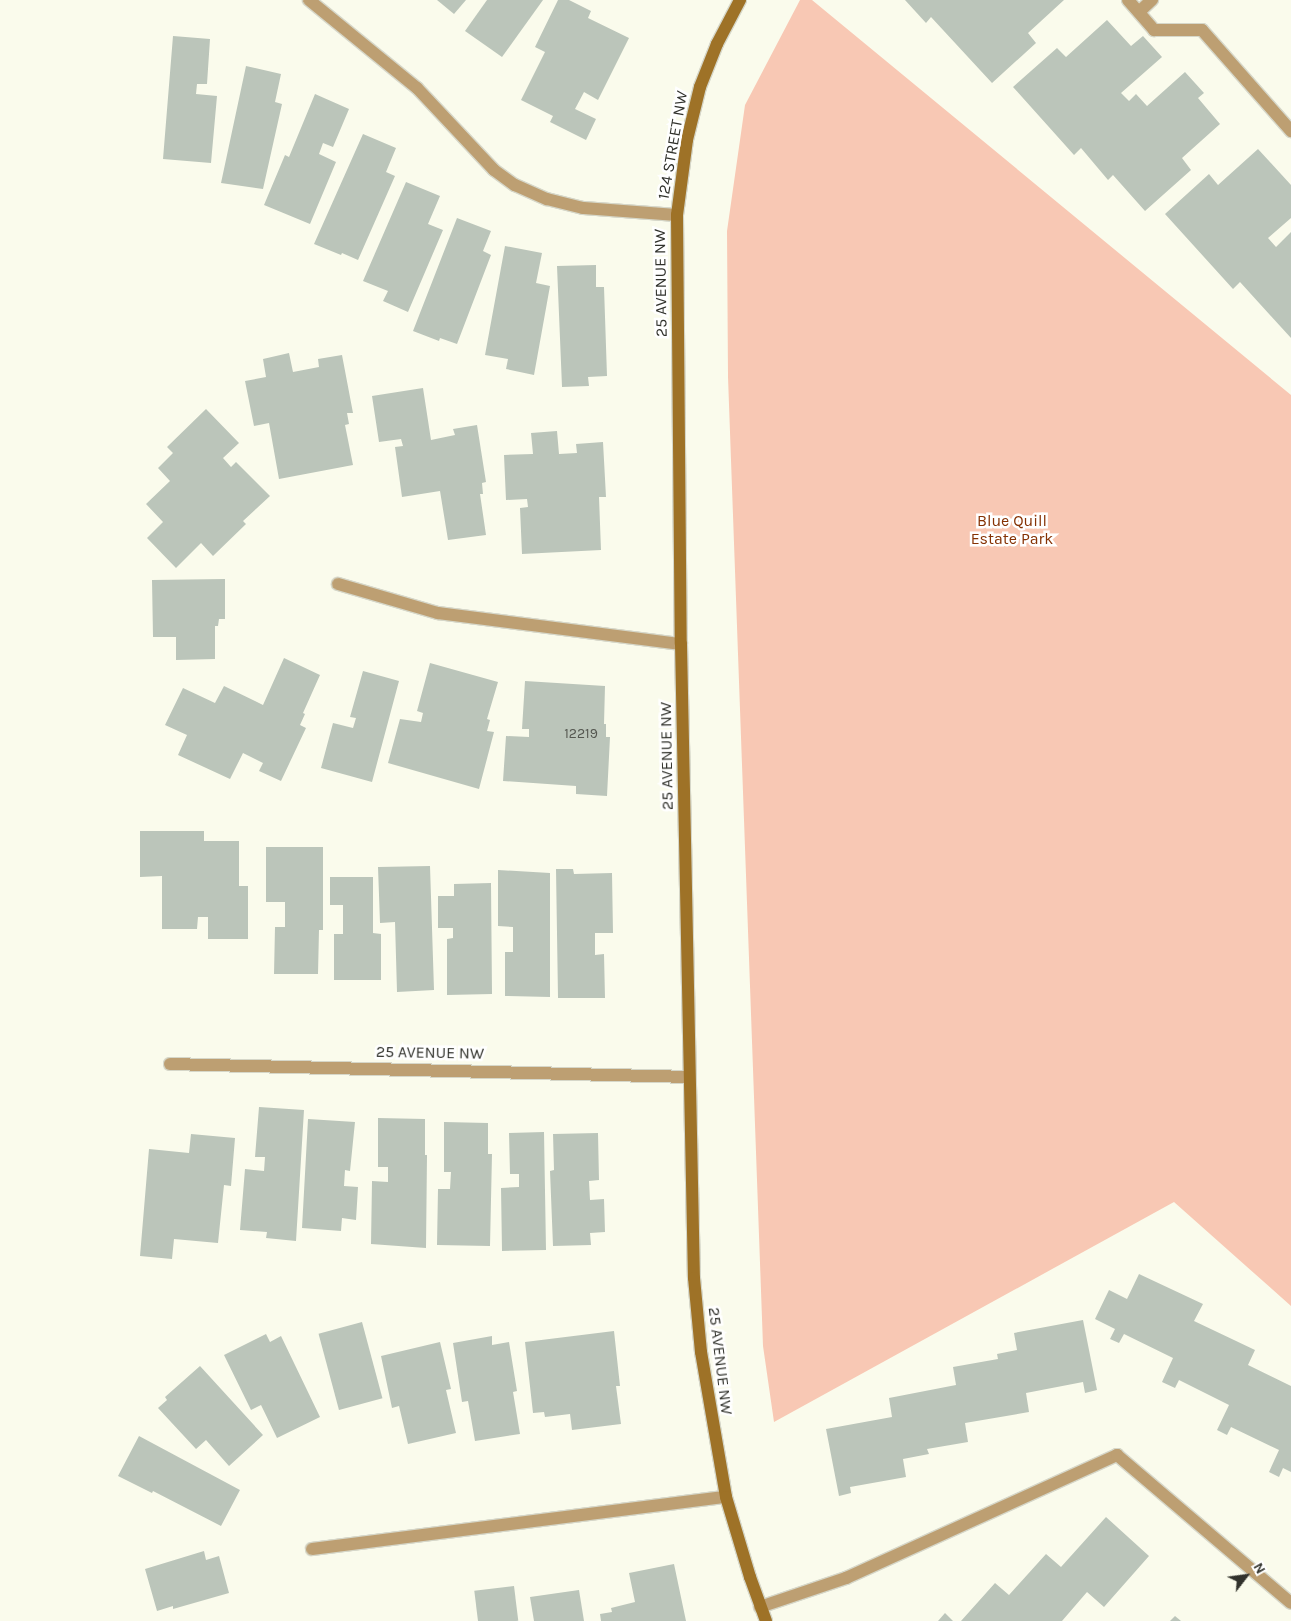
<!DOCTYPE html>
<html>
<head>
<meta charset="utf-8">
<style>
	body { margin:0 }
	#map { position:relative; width:1291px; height:1621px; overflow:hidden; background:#fafbec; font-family:Karla,sans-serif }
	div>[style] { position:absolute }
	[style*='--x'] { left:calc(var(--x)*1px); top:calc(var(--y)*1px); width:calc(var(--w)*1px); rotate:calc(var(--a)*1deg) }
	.green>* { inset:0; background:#f8c8b4 }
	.building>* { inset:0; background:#bbc5ba; transform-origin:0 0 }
	.roads { filter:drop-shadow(1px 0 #d6d7c9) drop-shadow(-1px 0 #d6d7c9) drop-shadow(0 1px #d6d7c9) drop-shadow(0 -1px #d6d7c9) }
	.lane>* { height:12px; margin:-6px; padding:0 6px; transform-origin:6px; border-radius:6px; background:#bd9f72 }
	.street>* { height:12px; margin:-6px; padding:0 6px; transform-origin:6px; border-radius:6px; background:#bd9f72 }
	.secondary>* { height:12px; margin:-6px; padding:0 6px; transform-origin:6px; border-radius:6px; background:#9e7227 }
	span { translate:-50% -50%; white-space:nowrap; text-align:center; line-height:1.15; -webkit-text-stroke:5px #fff; paint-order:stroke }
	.number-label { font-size:14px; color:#545750 }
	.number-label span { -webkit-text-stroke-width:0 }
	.street-label { font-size:16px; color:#31322c }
	.park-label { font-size:16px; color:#853204 }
	.north { position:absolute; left:1221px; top:1551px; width:50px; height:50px; -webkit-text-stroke:4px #fff; paint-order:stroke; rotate:60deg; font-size:14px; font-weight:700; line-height:20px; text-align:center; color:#31322c }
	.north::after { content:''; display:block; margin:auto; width:18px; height:22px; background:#31322c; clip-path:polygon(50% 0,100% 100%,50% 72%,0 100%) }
</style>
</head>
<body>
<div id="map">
	<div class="green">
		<div style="clip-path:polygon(800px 0,812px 0,1291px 395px,1291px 1306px,1174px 1202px,774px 1422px,763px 1346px,728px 377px,727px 231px,745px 105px)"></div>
	</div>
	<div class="building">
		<div style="clip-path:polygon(437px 0,466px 0,454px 14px)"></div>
		<div style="clip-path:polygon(487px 0,543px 0,502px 57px,465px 31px)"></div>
		<div style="clip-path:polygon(558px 0,569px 0,591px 11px,588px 18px,629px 38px,598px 100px,584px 92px,575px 109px,596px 119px,586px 140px,550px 122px,553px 116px,521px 100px,545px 52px,535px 47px)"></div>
		<div style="clip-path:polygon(905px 0,1064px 0,1028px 33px,1036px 43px,992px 83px,931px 17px,926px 23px)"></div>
		<div style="clip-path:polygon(1107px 20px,1131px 46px,1143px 36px,1162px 57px,1121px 93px,1129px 101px,1136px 94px,1147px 106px,1185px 72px,1204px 93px,1198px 98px,1220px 124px,1182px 158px,1191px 170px,1145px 211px,1113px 175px,1108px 180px,1081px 148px,1074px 155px,1013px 87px,1057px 48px,1066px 57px)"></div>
		<div style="clip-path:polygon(173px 36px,210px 39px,207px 84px,197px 84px,196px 94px,217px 96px,211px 163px,163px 159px)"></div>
		<div style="clip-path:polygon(246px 66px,281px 74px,275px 102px,282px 104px,263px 189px,221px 183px)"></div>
		<div style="clip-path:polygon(315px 94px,349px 109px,333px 147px,323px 143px,319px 154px,336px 162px,310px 224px,264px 205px,285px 155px,289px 157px)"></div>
		<div style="clip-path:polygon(363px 134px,396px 148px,386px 172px,395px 176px,358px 260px,342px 253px,341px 255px,314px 244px)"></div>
		<div style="clip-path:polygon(1258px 149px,1291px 185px,1291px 218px,1268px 238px,1276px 247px,1291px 232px,1291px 338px,1240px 282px,1233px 289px,1165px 214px,1209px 174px,1218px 185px)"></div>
		<div style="clip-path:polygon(406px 182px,440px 196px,428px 224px,443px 230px,408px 312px,383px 301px,388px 291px,363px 281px)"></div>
		<div style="clip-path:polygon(457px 218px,491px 231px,483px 251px,491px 255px,457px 344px,440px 338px,439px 341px,413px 331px)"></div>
		<div style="clip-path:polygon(505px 246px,542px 253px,536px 283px,550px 286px,534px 375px,506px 369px,508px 359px,485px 355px)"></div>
		<div style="clip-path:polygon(596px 265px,596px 287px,604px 287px,607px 376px,588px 377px,589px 386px,562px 387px,557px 266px)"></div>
		<div style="clip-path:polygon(289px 353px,293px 372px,319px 367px,318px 359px,342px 355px,353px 413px,347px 413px,349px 424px,345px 425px,353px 465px,279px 479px,269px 423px,254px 426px,245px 381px,266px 377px,263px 359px)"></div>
		<div style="clip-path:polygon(423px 388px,431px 440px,455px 435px,453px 429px,477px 425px,486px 482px,482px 483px,483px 494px,480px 494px,486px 535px,448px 540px,440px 491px,402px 497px,395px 447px,403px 446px,401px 439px,379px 442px,372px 396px)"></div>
		<div style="clip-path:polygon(206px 409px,239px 443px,223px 458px,231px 467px,236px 462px,270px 496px,243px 521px,246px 524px,213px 556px,201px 543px,176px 568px,147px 538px,163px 522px,146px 504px,170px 481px,158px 468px,173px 453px,167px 447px)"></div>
		<div style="clip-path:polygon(557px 431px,559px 454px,577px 453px,576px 444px,603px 442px,606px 497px,599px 497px,601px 550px,522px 554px,520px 508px,528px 507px,527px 499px,506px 500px,504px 455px,533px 454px,531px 433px)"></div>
		<div style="clip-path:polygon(225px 579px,225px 619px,219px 619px,218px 626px,215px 626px,215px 659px,176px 660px,176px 637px,153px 637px,152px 580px)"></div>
		<div style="clip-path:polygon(284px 658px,320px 675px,303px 713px,305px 714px,300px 725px,306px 728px,281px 781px,259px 771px,263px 763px,243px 753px,230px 779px,178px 755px,187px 735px,165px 725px,183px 688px,215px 703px,224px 686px,263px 705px)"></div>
		<div style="clip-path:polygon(430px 663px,498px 682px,487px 719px,490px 720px,487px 731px,494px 732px,479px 789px,388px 763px,400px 719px,421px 722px,423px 713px,417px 711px)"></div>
		<div style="clip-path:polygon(363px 671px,399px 681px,372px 782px,321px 768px,333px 723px,353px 728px,356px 718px,350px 717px)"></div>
		<div style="clip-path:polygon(525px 681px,605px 686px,604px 724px,606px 724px,606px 737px,610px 737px,607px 796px,576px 794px,576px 786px,503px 781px,506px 736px,529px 737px,529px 729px,522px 729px)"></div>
		<div style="clip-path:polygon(140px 831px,204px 831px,204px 841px,239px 841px,239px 886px,248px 886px,248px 939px,208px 939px,208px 917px,198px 917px,197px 929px,162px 929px,162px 876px,140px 877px)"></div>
		<div style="clip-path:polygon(266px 847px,323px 847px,323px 930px,319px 930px,318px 974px,274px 974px,275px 927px,285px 927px,285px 902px,266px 902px)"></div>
		<div style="clip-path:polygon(430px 866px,434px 990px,397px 992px,395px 922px,380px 923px,378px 867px)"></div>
		<div style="clip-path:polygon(556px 869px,573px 869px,574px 874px,612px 873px,613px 933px,595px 933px,595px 955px,604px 954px,605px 998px,558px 998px)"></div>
		<div style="clip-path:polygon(498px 870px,550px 873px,550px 997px,505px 996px,505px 952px,513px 952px,513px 927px,498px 926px)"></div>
		<div style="clip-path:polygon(330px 877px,373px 877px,373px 933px,381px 934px,381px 980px,334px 980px,334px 934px,343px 934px,343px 905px,330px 905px)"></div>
		<div style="clip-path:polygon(491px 883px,492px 994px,447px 995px,447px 939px,453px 938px,453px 928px,438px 928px,438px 896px,454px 896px,454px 884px)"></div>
		<div style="clip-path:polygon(259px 1107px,304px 1110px,296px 1241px,266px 1238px,267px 1232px,240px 1230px,245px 1169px,264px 1171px,265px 1157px,255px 1157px)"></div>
		<div style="clip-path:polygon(378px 1118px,425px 1119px,425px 1155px,427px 1155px,426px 1248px,371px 1244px,372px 1181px,388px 1182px,388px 1167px,378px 1167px)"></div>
		<div style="clip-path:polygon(308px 1119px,355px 1122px,350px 1171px,345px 1170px,344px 1186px,358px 1187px,356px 1220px,342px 1218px,341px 1231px,302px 1228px)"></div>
		<div style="clip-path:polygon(444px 1122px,488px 1123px,488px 1154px,492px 1154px,490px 1246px,437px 1245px,438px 1189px,450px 1189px,451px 1172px,444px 1172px)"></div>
		<div style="clip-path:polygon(544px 1132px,546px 1250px,502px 1251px,501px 1188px,519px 1187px,519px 1174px,510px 1174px,509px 1133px)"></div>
		<div style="clip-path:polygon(598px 1133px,599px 1180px,589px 1181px,590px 1200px,604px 1199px,605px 1232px,590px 1233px,591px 1245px,553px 1246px,550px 1171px,554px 1170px,553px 1134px)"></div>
		<div style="clip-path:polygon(191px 1134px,235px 1138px,231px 1186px,224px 1185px,218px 1243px,174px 1239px,172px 1259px,140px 1256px,149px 1149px,189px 1153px)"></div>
		<div style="clip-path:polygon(1139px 1274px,1203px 1304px,1194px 1321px,1255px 1350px,1248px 1365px,1291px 1386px,1291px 1472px,1283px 1468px,1279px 1477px,1269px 1472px,1279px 1450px,1231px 1427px,1227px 1435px,1217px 1430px,1229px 1405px,1179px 1380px,1175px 1388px,1162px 1382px,1173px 1358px,1124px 1334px,1119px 1343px,1110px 1339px,1115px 1329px,1095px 1319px,1109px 1290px,1127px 1299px)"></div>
		<div style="clip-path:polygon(1083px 1320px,1097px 1390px,1085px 1393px,1083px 1382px,1026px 1393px,1029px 1412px,965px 1423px,968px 1442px,927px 1449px,929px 1454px,903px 1459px,906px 1477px,850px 1487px,851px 1493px,839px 1496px,826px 1429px,892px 1417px,889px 1398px,956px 1385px,953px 1367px,998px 1359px,997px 1354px,1017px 1350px,1014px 1333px)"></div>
		<div style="left:362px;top:1322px;width:79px;height:45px;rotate:75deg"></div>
		<div style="clip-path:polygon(614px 1331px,620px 1386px,616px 1386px,621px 1424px,572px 1430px,570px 1414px,545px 1417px,544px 1412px,533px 1413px,525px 1342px)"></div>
		<div style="clip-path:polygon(266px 1334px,270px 1342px,281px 1336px,320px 1417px,277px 1438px,261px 1405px,251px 1410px,224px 1355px)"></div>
		<div style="clip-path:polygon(492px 1336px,492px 1345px,509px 1342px,517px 1391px,513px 1392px,520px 1434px,475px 1441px,468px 1401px,462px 1402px,453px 1343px)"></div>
		<div style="clip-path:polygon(440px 1342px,451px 1389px,446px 1390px,456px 1433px,408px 1444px,399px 1406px,392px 1408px,381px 1356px)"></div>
		<div style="clip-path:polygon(200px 1366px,263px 1435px,229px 1466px,206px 1440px,196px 1449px,158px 1408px,167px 1400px,165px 1397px)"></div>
		<div style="clip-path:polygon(139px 1436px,240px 1490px,221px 1526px,153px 1491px,152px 1493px,118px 1476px)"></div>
		<div style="clip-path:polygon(1106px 1517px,1149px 1556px,1104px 1607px,1087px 1592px,1062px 1621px,961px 1621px,995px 1583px,1009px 1595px,1046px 1554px,1061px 1567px)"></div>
		<div style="clip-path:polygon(204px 1551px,206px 1560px,219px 1556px,229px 1593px,173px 1609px,173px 1606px,157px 1611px,145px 1569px)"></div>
		<div style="clip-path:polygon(674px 1564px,686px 1621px,601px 1621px,600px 1614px,612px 1612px,611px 1608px,635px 1602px,629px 1573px)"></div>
		<div style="left:514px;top:1586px;width:35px;height:40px;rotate:83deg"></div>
		<div style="clip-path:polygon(579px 1590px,584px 1621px,534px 1621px,530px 1597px)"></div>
		<div style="clip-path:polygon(945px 1613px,953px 1621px,938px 1621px)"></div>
		<div style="clip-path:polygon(1175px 1616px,1181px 1621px,1170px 1621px)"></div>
	</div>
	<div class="roads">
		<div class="lane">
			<div style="--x:1128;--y:0;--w:40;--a:49"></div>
			<div style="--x:1154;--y:30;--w:48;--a:0"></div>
			<div style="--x:1202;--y:30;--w:135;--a:48.6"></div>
			<div style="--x:1139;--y:12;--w:18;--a:-43"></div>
			<div style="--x:760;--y:1607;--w:91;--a:-18.6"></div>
			<div style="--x:846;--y:1578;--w:298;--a:-24.4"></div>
			<div style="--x:1117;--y:1455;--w:228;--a:40.4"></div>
		</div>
		<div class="street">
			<div style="--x:309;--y:0;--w:139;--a:39.2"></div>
			<div style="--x:417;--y:88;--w:112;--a:46.8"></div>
			<div style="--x:494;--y:170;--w:26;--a:36"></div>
			<div style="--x:515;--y:185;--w:35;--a:24"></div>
			<div style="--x:547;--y:199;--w:37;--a:14"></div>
			<div style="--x:583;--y:208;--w:94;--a:4.3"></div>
			<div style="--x:338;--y:584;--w:104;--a:16.2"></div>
			<div style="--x:438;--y:613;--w:245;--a:7.3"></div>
			<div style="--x:170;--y:1064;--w:519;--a:1.43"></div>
			<div style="--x:312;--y:1549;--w:417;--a:-7.2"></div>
		</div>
		<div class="secondary">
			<div style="--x:740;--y:0;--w:50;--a:117.6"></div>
			<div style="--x:717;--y:44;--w:46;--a:111.6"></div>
			<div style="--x:700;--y:87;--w:55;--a:103.8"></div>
			<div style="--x:687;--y:140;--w:76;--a:97.6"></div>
			<div style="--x:677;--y:215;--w:429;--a:89.5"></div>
			<div style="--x:681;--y:644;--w:634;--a:88.83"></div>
			<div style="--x:694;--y:1278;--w:74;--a:84.6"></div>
			<div style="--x:701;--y:1352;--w:147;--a:80.2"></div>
			<div style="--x:726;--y:1497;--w:84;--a:73.3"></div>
			<div style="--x:750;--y:1577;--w:47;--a:70"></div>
		</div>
	</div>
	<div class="number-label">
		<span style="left:581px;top:734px">12219</span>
	</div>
	<div class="street-label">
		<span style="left:673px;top:145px;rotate:-80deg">124 STREET NW</span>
		<span style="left:661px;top:283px;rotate:-91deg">25 AVENUE NW</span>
		<span style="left:667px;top:756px;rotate:-91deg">25 AVENUE NW</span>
		<span style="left:430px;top:1053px;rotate:1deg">25 AVENUE NW</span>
		<span style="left:720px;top:1361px;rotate:83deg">25 AVENUE NW</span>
	</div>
	<div class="park-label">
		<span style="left:1012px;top:530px">Blue Quill<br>Estate Park</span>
	</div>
	<div class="north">N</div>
</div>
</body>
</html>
